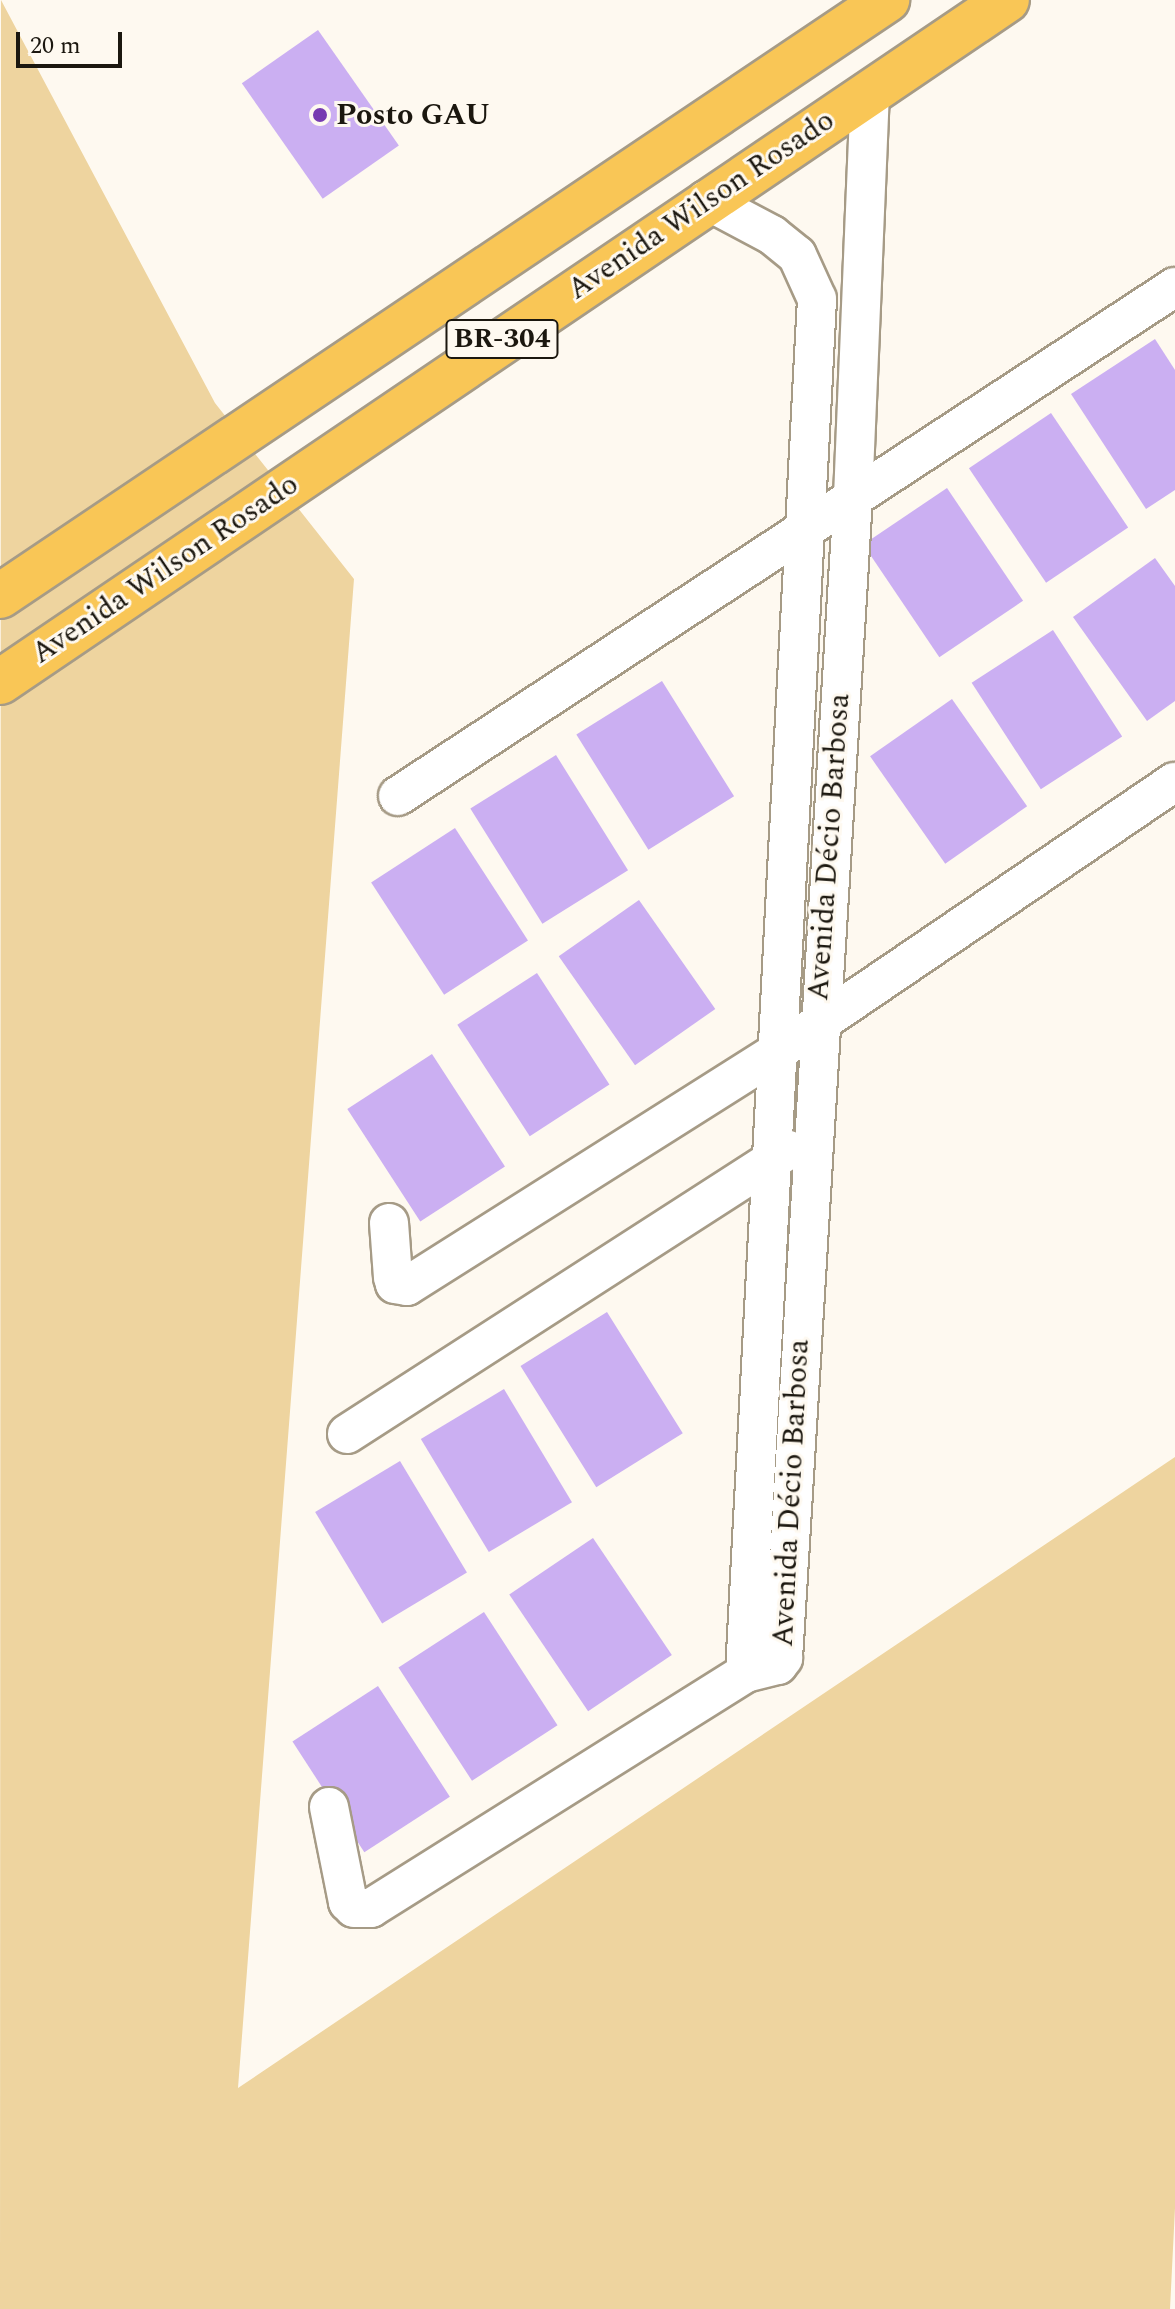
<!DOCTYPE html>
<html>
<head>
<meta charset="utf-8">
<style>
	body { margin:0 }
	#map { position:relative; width:1175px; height:2309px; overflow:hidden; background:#fef9f0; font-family:Spectral,serif }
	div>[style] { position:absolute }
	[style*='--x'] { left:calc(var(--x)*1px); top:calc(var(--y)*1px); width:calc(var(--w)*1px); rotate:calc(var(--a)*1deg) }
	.green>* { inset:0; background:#eed49f }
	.building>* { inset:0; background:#cbaff2; transform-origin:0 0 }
	.roads { filter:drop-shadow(2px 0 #a69b86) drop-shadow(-2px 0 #a69b86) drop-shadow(0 2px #a69b86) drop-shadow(0 -2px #a69b86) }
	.minor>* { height:38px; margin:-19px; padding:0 19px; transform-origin:19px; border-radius:19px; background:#fff }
	.highway>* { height:44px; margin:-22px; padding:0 22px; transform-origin:22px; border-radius:22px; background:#f9c656 }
	.dots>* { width:22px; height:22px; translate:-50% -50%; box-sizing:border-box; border:4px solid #fef9f0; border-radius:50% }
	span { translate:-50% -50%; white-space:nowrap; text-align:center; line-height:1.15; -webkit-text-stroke:6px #fef9f0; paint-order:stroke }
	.shield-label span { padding:2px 6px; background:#fef9f0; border:2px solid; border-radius:6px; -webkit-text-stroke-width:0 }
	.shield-label { font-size:28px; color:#1b170f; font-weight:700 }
	.poi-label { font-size:30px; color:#1b170f; font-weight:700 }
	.left { translate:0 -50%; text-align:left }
	.street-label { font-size:30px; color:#1b170f }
	.scale { position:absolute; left:16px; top:32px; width:106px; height:36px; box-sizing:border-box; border:4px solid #1b170f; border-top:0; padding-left:10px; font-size:24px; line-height:28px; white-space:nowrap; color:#1b170f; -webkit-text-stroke:6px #fef9f0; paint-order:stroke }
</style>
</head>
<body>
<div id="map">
	<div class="green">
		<div style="clip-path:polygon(1px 0,215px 403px,354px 579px,238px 2088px,1175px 1457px,1175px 2208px,1170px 2309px,0 2309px)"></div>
	</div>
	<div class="building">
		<div style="left:318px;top:30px;width:141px;height:93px;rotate:55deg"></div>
		<div style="clip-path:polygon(1155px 339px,1175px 370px,1175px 490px,1146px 509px,1071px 394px)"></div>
		<div style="left:1051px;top:413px;width:138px;height:99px;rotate:56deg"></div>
		<div style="left:947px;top:488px;width:136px;height:101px;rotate:56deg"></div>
		<div style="clip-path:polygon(1155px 558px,1175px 586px,1175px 701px,1147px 721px,1073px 617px)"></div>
		<div style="left:1053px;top:630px;width:127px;height:97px;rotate:57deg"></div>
		<div style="left:662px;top:681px;width:136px;height:101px;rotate:58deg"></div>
		<div style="left:952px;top:699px;width:131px;height:100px;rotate:55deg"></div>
		<div style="left:556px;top:755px;width:136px;height:101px;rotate:58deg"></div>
		<div style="left:455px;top:828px;width:134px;height:100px;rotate:57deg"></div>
		<div style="left:639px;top:900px;width:133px;height:98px;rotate:55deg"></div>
		<div style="left:537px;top:973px;width:133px;height:95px;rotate:57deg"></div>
		<div style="left:432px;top:1054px;width:134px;height:101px;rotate:57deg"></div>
		<div style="left:607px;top:1312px;width:143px;height:102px;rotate:58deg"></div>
		<div style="left:504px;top:1389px;width:132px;height:97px;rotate:59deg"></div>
		<div style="left:400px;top:1461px;width:130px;height:99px;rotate:59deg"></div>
		<div style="left:593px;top:1538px;width:141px;height:101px;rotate:56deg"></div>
		<div style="left:484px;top:1612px;width:135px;height:102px;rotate:57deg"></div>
		<div style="left:378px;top:1686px;width:132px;height:102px;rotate:57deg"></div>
	</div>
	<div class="roads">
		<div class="minor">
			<div style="--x:706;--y:200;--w:75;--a:27.9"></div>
			<div style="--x:772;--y:235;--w:32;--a:39"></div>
			<div style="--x:797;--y:255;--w:48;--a:65.6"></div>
			<div style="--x:817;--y:299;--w:1376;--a:93"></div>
			<div style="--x:398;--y:796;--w:929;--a:-33.23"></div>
			<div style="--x:389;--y:1223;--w:54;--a:85.8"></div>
			<div style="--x:393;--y:1277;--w:7;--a:74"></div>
			<div style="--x:395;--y:1284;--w:12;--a:9"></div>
			<div style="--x:407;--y:1286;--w:441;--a:-32.3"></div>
			<div style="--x:780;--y:1050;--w:477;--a:-34.2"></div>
			<div style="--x:347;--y:1434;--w:525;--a:-32.78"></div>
			<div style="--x:329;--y:1807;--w:97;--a:78.7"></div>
			<div style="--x:348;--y:1902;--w:8;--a:45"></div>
			<div style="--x:354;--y:1908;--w:17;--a:0"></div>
			<div style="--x:371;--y:1908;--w:442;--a:-32.1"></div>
			<div style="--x:745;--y:1673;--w:34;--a:-14"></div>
			<div style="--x:778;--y:1665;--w:9;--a:-54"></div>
			<div style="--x:783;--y:1658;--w:1163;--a:-86.55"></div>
			<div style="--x:853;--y:497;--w:404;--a:-87.6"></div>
		</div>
		<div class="highway">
			<div style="--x:0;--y:596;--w:1069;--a:-33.9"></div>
			<div style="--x:0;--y:682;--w:1216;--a:-34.11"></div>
		</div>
	</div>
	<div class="dots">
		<div style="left:320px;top:115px;background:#773bb1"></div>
	</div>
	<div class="shield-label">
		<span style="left:502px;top:339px">BR-304</span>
	</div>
	<div class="poi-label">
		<span class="left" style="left:336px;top:115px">Posto GAU</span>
	</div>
	<div class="street-label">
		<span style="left:701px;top:205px;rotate:-34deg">Avenida Wilson Rosado</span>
		<span style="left:165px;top:569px;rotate:-34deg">Avenida Wilson Rosado</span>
		<span style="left:829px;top:847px;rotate:-86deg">Avenida Décio Barbosa</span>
		<span style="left:791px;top:1493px;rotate:-87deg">Avenida Décio Barbosa</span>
	</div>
	<div class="scale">20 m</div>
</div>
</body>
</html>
